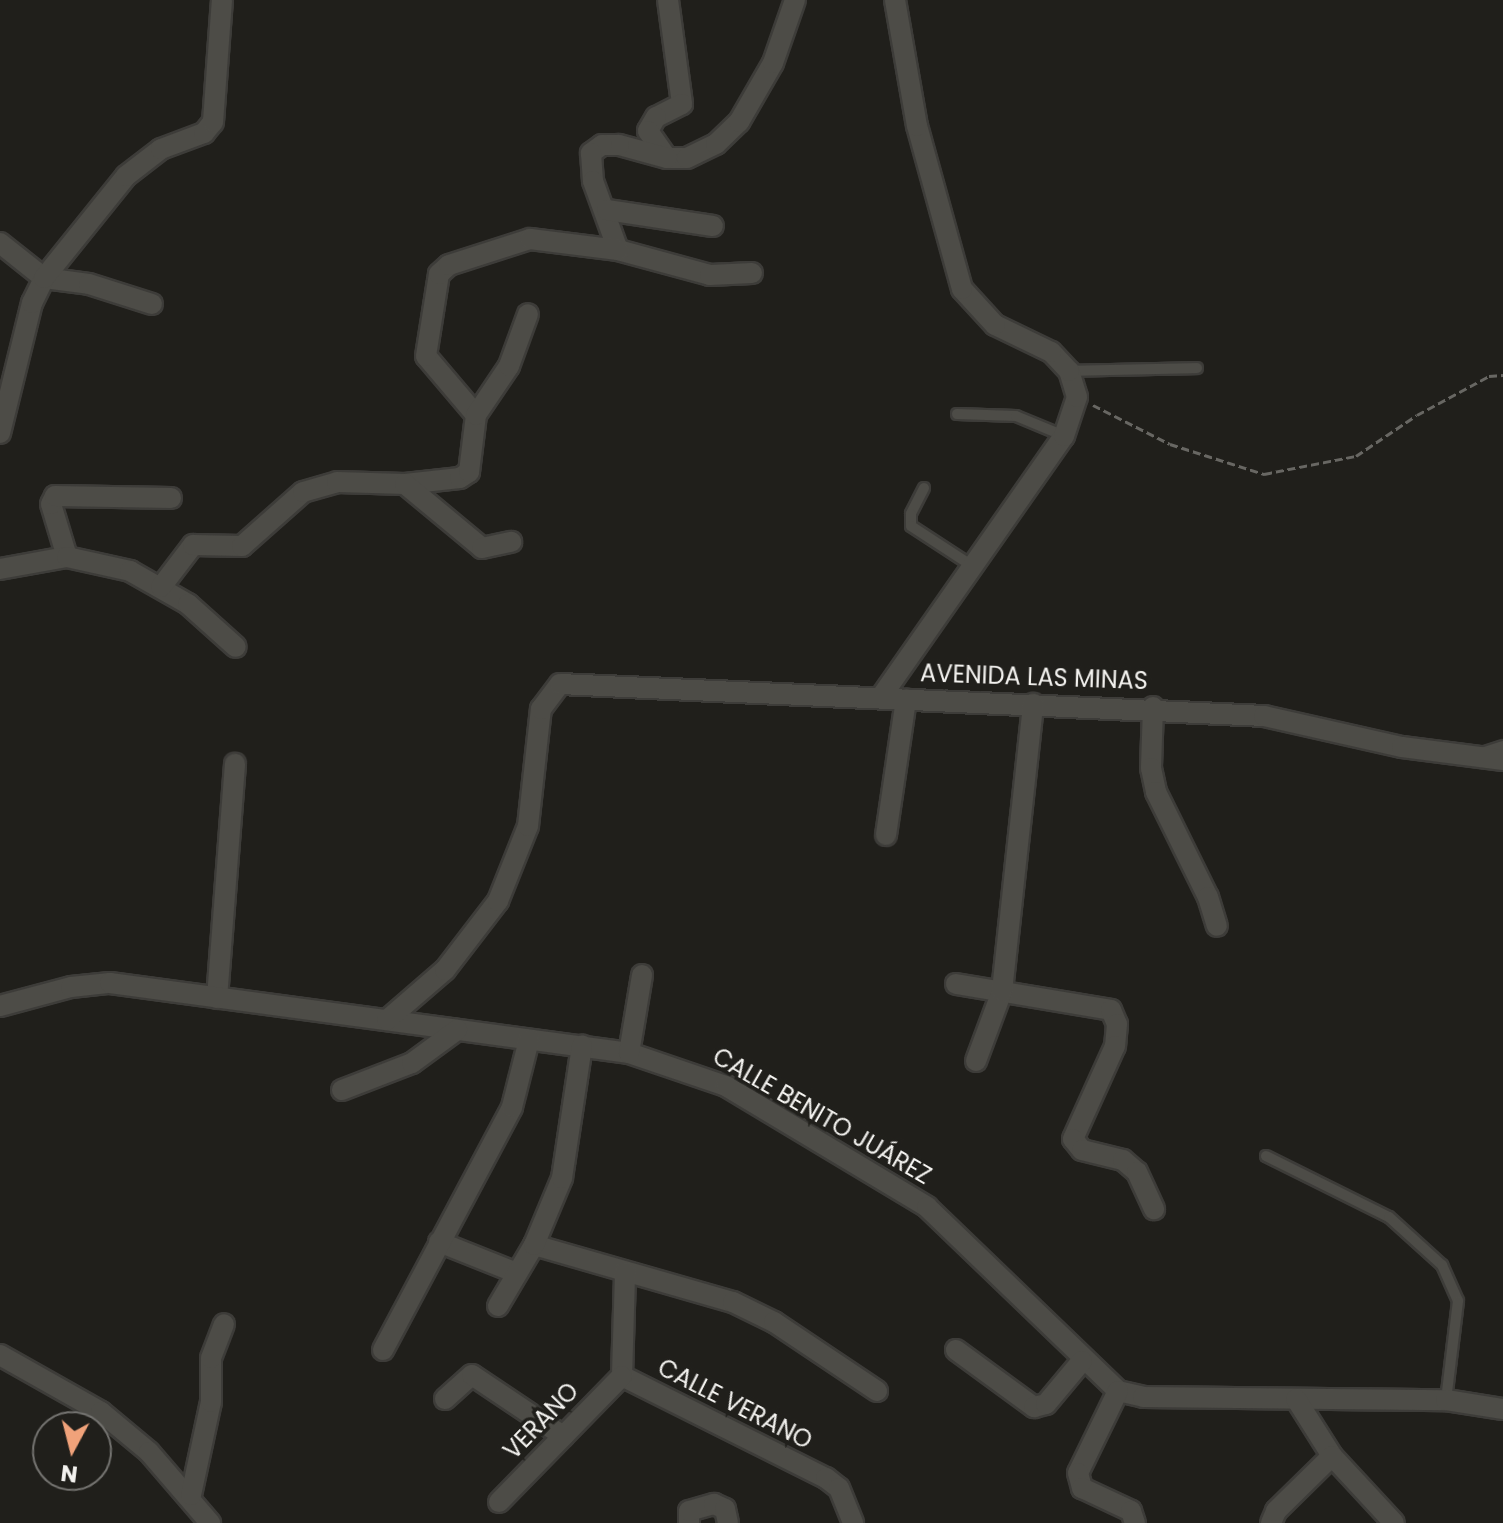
<!DOCTYPE html>
<html>
<head>
<meta charset="utf-8">
<style>
	body { margin:0 }
	#map { position:relative; width:1503px; height:1523px; overflow:hidden; background:#201f1b; font-family:Poppins,sans-serif }
	div>[style] { position:absolute }
	[style*='--x'] { left:calc(var(--x)*1px); top:calc(var(--y)*1px); width:calc(var(--w)*1px); rotate:calc(var(--a)*1deg) }
	.path>* { height:3px; margin-top:-1.5px; transform-origin:0; background:repeating-linear-gradient(90deg,#686763 0 8px,transparent 0 12px) }
	.roads { filter:drop-shadow(2px 0 #3d3c39) drop-shadow(-2px 0 #3d3c39) drop-shadow(0 2px #3d3c39) drop-shadow(0 -2px #3d3c39) }
	.service>* { height:10px; margin:-5px; padding:0 5px; transform-origin:5px; border-radius:5px; background:#4d4c47 }
	.minor>* { height:20px; margin:-10px; padding:0 10px; transform-origin:10px; border-radius:10px; background:#4d4c47 }
	span { translate:-50% -50%; white-space:nowrap; text-align:center; line-height:1.15; -webkit-text-stroke:7px #201f1b; paint-order:stroke }
	.street-label { font-size:24px; color:#f3f2ef }
	.north { position:absolute; left:32px; top:1411px; width:80px; height:80px; box-sizing:border-box; background:#201f1b; border:2px solid #747370; border-radius:50%; rotate:187deg; font-size:22px; font-weight:700; line-height:32px; text-align:center; color:#f3f2ef }
	.north::after { content:''; display:block; margin:auto; width:28px; height:36px; background:#f0a27a; clip-path:polygon(50% 0,100% 100%,50% 72%,0 100%) }
</style>
</head>
<body>
<div id="map">
	<div class="path">
		<div style="--x:1093;--y:405;--w:86;--a:26.9"></div>
		<div style="--x:1170;--y:444;--w:99;--a:17.7"></div>
		<div style="--x:1264;--y:474;--w:94;--a:-11.1"></div>
		<div style="--x:1356;--y:456;--w:73;--a:-33.9"></div>
		<div style="--x:1417;--y:415;--w:82;--a:-28.4"></div>
		<div style="--x:1489;--y:376;--w:14;--a:-4"></div>
	</div>
	<div class="roads">
		<div class="service">
			<div style="--x:1069;--y:371;--w:128;--a:-1.3"></div>
			<div style="--x:957;--y:414;--w:59;--a:1.9"></div>
			<div style="--x:1016;--y:416;--w:52;--a:22.6"></div>
			<div style="--x:924;--y:488;--w:29;--a:117"></div>
			<div style="--x:911;--y:514;--w:12;--a:90"></div>
			<div style="--x:911;--y:526;--w:75;--a:33.1"></div>
			<div style="--x:1485;--y:752;--w:19;--a:-18"></div>
			<div style="--x:1266;--y:1156;--w:137;--a:26.4"></div>
			<div style="--x:1389;--y:1217;--w:72;--a:42.2"></div>
			<div style="--x:1442;--y:1265;--w:39;--a:66"></div>
			<div style="--x:1458;--y:1301;--w:100;--a:96.9"></div>
		</div>
		<div class="minor">
			<div style="--x:668;--y:0;--w:105;--a:82.3"></div>
			<div style="--x:682;--y:104;--w:29;--a:153"></div>
			<div style="--x:656;--y:117;--w:16;--a:120"></div>
			<div style="--x:648;--y:131;--w:33;--a:55"></div>
			<div style="--x:667;--y:158;--w:20;--a:0"></div>
			<div style="--x:687;--y:158;--w:32;--a:-26"></div>
			<div style="--x:716;--y:144;--w:32;--a:-44"></div>
			<div style="--x:739;--y:122;--w:68;--a:-60"></div>
			<div style="--x:773;--y:63;--w:67;--a:-70.8"></div>
			<div style="--x:667;--y:158;--w:50;--a:-164.8"></div>
			<div style="--x:619;--y:145;--w:17;--a:180"></div>
			<div style="--x:602;--y:145;--w:14;--a:144"></div>
			<div style="--x:591;--y:153;--w:28;--a:86"></div>
			<div style="--x:593;--y:181;--w:73;--a:70.1"></div>
			<div style="--x:618;--y:250;--w:95;--a:15.2"></div>
			<div style="--x:710;--y:275;--w:42;--a:-2.7"></div>
			<div style="--x:607;--y:210;--w:107;--a:8.6"></div>
			<div style="--x:0;--y:243;--w:56;--a:38.5"></div>
			<div style="--x:44;--y:278;--w:45;--a:7.6"></div>
			<div style="--x:89;--y:284;--w:66;--a:17.6"></div>
			<div style="--x:476;--y:415;--w:77;--a:-130.3"></div>
			<div style="--x:426;--y:356;--w:83;--a:-81"></div>
			<div style="--x:439;--y:274;--w:13;--a:-42"></div>
			<div style="--x:449;--y:265;--w:85;--a:-17.8"></div>
			<div style="--x:530;--y:239;--w:89;--a:7.1"></div>
			<div style="--x:0;--y:433;--w:134;--a:-76.2"></div>
			<div style="--x:32;--y:303;--w:28;--a:-64"></div>
			<div style="--x:44;--y:278;--w:131;--a:-51.2"></div>
			<div style="--x:126;--y:176;--w:44;--a:-37.6"></div>
			<div style="--x:161;--y:149;--w:46;--a:-20.4"></div>
			<div style="--x:204;--y:133;--w:14;--a:-51"></div>
			<div style="--x:213;--y:122;--w:122;--a:-85.8"></div>
			<div style="--x:405;--y:484;--w:55;--a:-6.2"></div>
			<div style="--x:460;--y:478;--w:11;--a:-34"></div>
			<div style="--x:469;--y:472;--w:57;--a:-83"></div>
			<div style="--x:476;--y:415;--w:59;--a:-56"></div>
			<div style="--x:509;--y:366;--w:55;--a:-69.9"></div>
			<div style="--x:67;--y:557;--w:55;--a:-106.8"></div>
			<div style="--x:51;--y:504;--w:9;--a:-63"></div>
			<div style="--x:55;--y:496;--w:116;--a:1"></div>
			<div style="--x:0;--y:569;--w:68;--a:-10.2"></div>
			<div style="--x:67;--y:557;--w:65;--a:12.5"></div>
			<div style="--x:130;--y:571;--w:67;--a:29.6"></div>
			<div style="--x:188;--y:604;--w:64;--a:41.9"></div>
			<div style="--x:161;--y:587;--w:53;--a:-52.7"></div>
			<div style="--x:193;--y:545;--w:49;--a:1.2"></div>
			<div style="--x:242;--y:546;--w:81;--a:-41.5"></div>
			<div style="--x:303;--y:492;--w:35;--a:-16"></div>
			<div style="--x:337;--y:482;--w:68;--a:1.7"></div>
			<div style="--x:405;--y:484;--w:100;--a:39.7"></div>
			<div style="--x:482;--y:548;--w:30;--a:-12"></div>
			<div style="--x:881;--y:697;--w:319;--a:-55"></div>
			<div style="--x:1064;--y:436;--w:41;--a:-71.6"></div>
			<div style="--x:1077;--y:397;--w:27;--a:-107"></div>
			<div style="--x:1069;--y:371;--w:26;--a:-133"></div>
			<div style="--x:1051;--y:352;--w:62;--a:-154.3"></div>
			<div style="--x:995;--y:325;--w:49;--a:-132.5"></div>
			<div style="--x:962;--y:289;--w:169;--a:-105.4"></div>
			<div style="--x:917;--y:126;--w:128;--a:-99.9"></div>
			<div style="--x:1153;--y:707;--w:61;--a:91.9"></div>
			<div style="--x:1151;--y:768;--w:25;--a:78"></div>
			<div style="--x:1156;--y:792;--w:117;--a:63.7"></div>
			<div style="--x:1208;--y:897;--w:30;--a:73"></div>
			<div style="--x:886;--y:835;--w:137;--a:-81.6"></div>
			<div style="--x:956;--y:984;--w:157;--a:9.5"></div>
			<div style="--x:1111;--y:1010;--w:15;--a:67"></div>
			<div style="--x:1117;--y:1024;--w:22;--a:95"></div>
			<div style="--x:1115;--y:1046;--w:102;--a:114.3"></div>
			<div style="--x:1073;--y:1139;--w:14;--a:51"></div>
			<div style="--x:1082;--y:1150;--w:42;--a:13.7"></div>
			<div style="--x:1123;--y:1160;--w:18;--a:41"></div>
			<div style="--x:1137;--y:1172;--w:41;--a:65.3"></div>
			<div style="--x:217;--y:998;--w:235;--a:-85.6"></div>
			<div style="--x:0;--y:1006;--w:73;--a:-15"></div>
			<div style="--x:71;--y:987;--w:39;--a:-6"></div>
			<div style="--x:110;--y:983;--w:524;--a:7.68"></div>
			<div style="--x:629;--y:1053;--w:102;--a:18.8"></div>
			<div style="--x:726;--y:1086;--w:235;--a:31"></div>
			<div style="--x:927;--y:1207;--w:265;--a:43.9"></div>
			<div style="--x:1118;--y:1391;--w:26;--a:13"></div>
			<div style="--x:1143;--y:1397;--w:303;--a:0.6"></div>
			<div style="--x:1446;--y:1400;--w:58;--a:9"></div>
			<div style="--x:387;--y:1020;--w:77;--a:-40.8"></div>
			<div style="--x:445;--y:970;--w:87;--a:-52.5"></div>
			<div style="--x:498;--y:901;--w:81;--a:-68.2"></div>
			<div style="--x:528;--y:826;--w:118;--a:-83.7"></div>
			<div style="--x:541;--y:709;--w:31;--a:-53"></div>
			<div style="--x:560;--y:684;--w:705;--a:2.6"></div>
			<div style="--x:1264;--y:716;--w:141;--a:12.7"></div>
			<div style="--x:1402;--y:747;--w:102;--a:7.3"></div>
			<div style="--x:629;--y:1053;--w:79;--a:-80.5"></div>
			<div style="--x:976;--y:1061;--w:75;--a:-69.6"></div>
			<div style="--x:1002;--y:991;--w:289;--a:-83.8"></div>
			<div style="--x:342;--y:1090;--w:75;--a:-21.1"></div>
			<div style="--x:412;--y:1063;--w:56;--a:-36.3"></div>
			<div style="--x:439;--y:1242;--w:81;--a:21.8"></div>
			<div style="--x:534;--y:1245;--w:207;--a:16"></div>
			<div style="--x:733;--y:1302;--w:46;--a:26"></div>
			<div style="--x:774;--y:1322;--w:124;--a:33.8"></div>
			<div style="--x:498;--y:1306;--w:71;--a:-59.5"></div>
			<div style="--x:534;--y:1245;--w:73;--a:-67.3"></div>
			<div style="--x:562;--y:1178;--w:134;--a:-81.4"></div>
			<div style="--x:383;--y:1350;--w:275;--a:-62"></div>
			<div style="--x:512;--y:1107;--w:69;--a:-75.8"></div>
			<div style="--x:956;--y:1350;--w:97;--a:36.2"></div>
			<div style="--x:1034;--y:1407;--w:12;--a:-14"></div>
			<div style="--x:1046;--y:1404;--w:56;--a:-50.1"></div>
			<div style="--x:0;--y:1355;--w:116;--a:29.4"></div>
			<div style="--x:101;--y:1412;--w:62;--a:39.8"></div>
			<div style="--x:149;--y:1452;--w:94;--a:49.3"></div>
			<div style="--x:622;--y:1376;--w:228;--a:26.6"></div>
			<div style="--x:826;--y:1478;--w:16;--a:38"></div>
			<div style="--x:839;--y:1488;--w:38;--a:68"></div>
			<div style="--x:622;--y:1376;--w:104;--a:-88.3"></div>
			<div style="--x:1118;--y:1391;--w:91;--a:116"></div>
			<div style="--x:1078;--y:1473;--w:16;--a:75"></div>
			<div style="--x:1082;--y:1488;--w:54;--a:25.1"></div>
			<div style="--x:1131;--y:1511;--w:13;--a:72"></div>
			<div style="--x:445;--y:1399;--w:36;--a:-42"></div>
			<div style="--x:472;--y:1375;--w:110;--a:33.8"></div>
			<div style="--x:1296;--y:1399;--w:67;--a:57.7"></div>
			<div style="--x:1332;--y:1456;--w:91;--a:47.2"></div>
			<div style="--x:191;--y:1495;--w:95;--a:-77.9"></div>
			<div style="--x:211;--y:1402;--w:44;--a:-90"></div>
			<div style="--x:211;--y:1358;--w:36;--a:-69"></div>
			<div style="--x:499;--y:1502;--w:176;--a:-45.7"></div>
			<div style="--x:689;--y:1523;--w:12;--a:-90"></div>
			<div style="--x:689;--y:1511;--w:26;--a:-16"></div>
			<div style="--x:714;--y:1504;--w:12;--a:24"></div>
			<div style="--x:725;--y:1509;--w:14;--a:78"></div>
			<div style="--x:1271;--y:1523;--w:13;--a:-67"></div>
			<div style="--x:1276;--y:1511;--w:78;--a:-44.5"></div>
		</div>
	</div>
	<div class="street-label">
		<span style="left:1034px;top:677px;rotate:2deg">AVENIDA LAS MINAS</span>
		<span style="left:822px;top:1116px;rotate:30deg">CALLE BENITO JUÁREZ</span>
		<span style="left:735px;top:1404px;rotate:27deg">CALLE VERANO</span>
		<span style="left:541px;top:1421px;rotate:-46deg">VERANO</span>
	</div>
	<div class="north">N</div>
</div>
</body>
</html>
